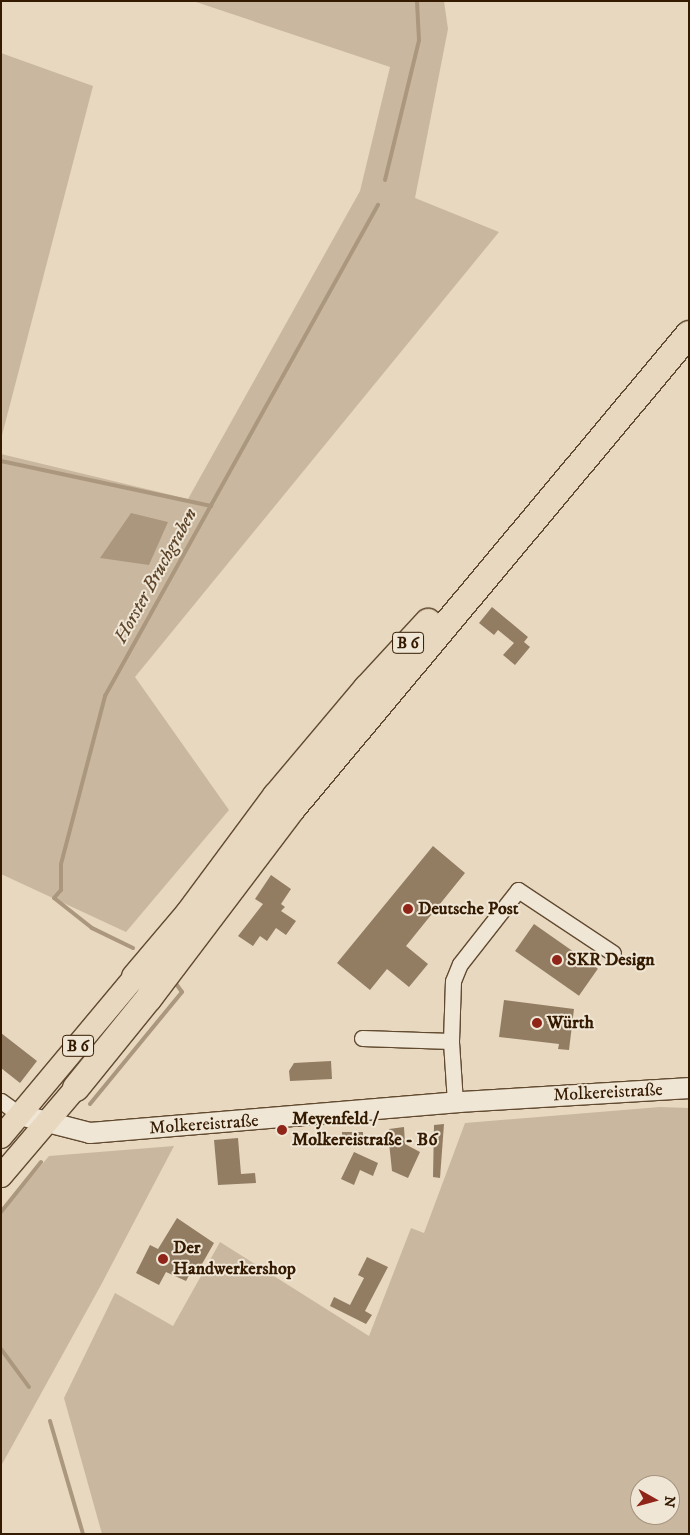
<!DOCTYPE html>
<html>
<head>
<meta charset="utf-8">
<style>
	body { margin:0 }
	#map { position:relative; width:690px; height:1535px; overflow:hidden; background:#e8d8bf; font-family:"IM FELL DW Pica",serif }
	div>[style] { position:absolute }
	[style*='--x'] { left:calc(var(--x)*1px); top:calc(var(--y)*1px); width:calc(var(--w)*1px); rotate:calc(var(--a)*1deg) }
	.green>* { inset:0; background:#c9b89f }
	.water>* { inset:0; background:#ab977e }
	.stream>* { height:4px; margin:-2px; padding:0 2px; transform-origin:2px; border-radius:2px; background:#ab977e }
	.building>* { inset:0; background:#927d63; transform-origin:0 0 }
	.roads { filter:drop-shadow(1px 0 #614a30) drop-shadow(-1px 0 #614a30) drop-shadow(0 1px #614a30) drop-shadow(0 -1px #614a30) }
	.street>* { height:15px; margin:-7.5px; padding:0 7.5px; transform-origin:7.5px; border-radius:7.5px; background:#f0e6d5 }
	.secondary>* { height:20px; margin:-10px; padding:0 10px; transform-origin:10px; border-radius:10px; background:#f0e6d5 }
	.primary>* { height:22px; margin:-11px; padding:0 11px; transform-origin:11px; border-radius:11px; background:#e8d8bf }
	.highway>* { height:26px; margin:-13px; padding:0 13px; transform-origin:13px; border-radius:13px; background:#e8d8bf }
	.dots>* { width:14px; height:14px; translate:-50% -50%; box-sizing:border-box; border:2px solid #f0e6d5; border-radius:50% }
	span { translate:-50% -50%; white-space:nowrap; text-align:center; line-height:1.15; -webkit-text-stroke:4px #f0e6d5; paint-order:stroke }
	.shield-label span { padding:1px 4px; background:#f0e6d5; border:1px solid; border-radius:4px; -webkit-text-stroke-width:0 }
	.shield-label { font-size:16px; color:#341a00; font-weight:700 }
	.poi-label { font-size:18px; color:#341a00; font-weight:700 }
	.left { translate:0 -50%; text-align:left }
	.street-label { font-size:18px; color:#341a00 }
	.water-label { font-size:19px; color:#5e462c; font-style:italic }
	.frame { position:absolute; inset:0; border:2px solid #341a00; pointer-events:none }
	.north { position:absolute; left:630px; top:1475px; width:50px; height:50px; box-sizing:border-box; background:#f0e6d5; border:1px solid #a59480; border-radius:50%; rotate:97deg; font-size:14px; font-weight:700; line-height:20px; text-align:center; color:#341a00 }
	.north::after { content:''; display:block; margin:auto; width:18px; height:22px; background:#8f2418; clip-path:polygon(50% 0,100% 100%,50% 72%,0 100%) }
</style>
</head>
<body>
<div id="map">
	<div class="green">
		<div style="clip-path:polygon(193px 1px,444px 1px,448px 29px,415px 198px,499px 232px,135px 677px,229px 810px,126px 932px,1px 874px,1px 454px,188px 499px,360px 191px,390px 67px)"></div>
		<div style="clip-path:polygon(1px 53px,93px 86px,1px 439px)"></div>
		<div style="clip-path:polygon(evenodd,660px 1107px,689px 1108px,689px 1534px,102px 1534px,64px 1398px,115px 1293px,173px 1326px,220px 1242px,369px 1336px,411px 1228px,424px 1233px,465px 1123px,660px 1107px,640px 1485px,670px 1485px,670px 1515px,640px 1515px,640px 1485px)"></div>
		<div style="clip-path:polygon(174px 1146px,101px 1285px,1px 1466px,1px 1213px,49px 1156px)"></div>
	</div>
	<div class="water">
		<div style="clip-path:polygon(131px 513px,168px 522px,149px 565px,100px 558px)"></div>
	</div>
	<div class="stream">
		<div style="--x:385;--y:180;--w:144;--a:-76.3"></div>
		<div style="--x:419;--y:40;--w:39;--a:-93"></div>
		<div style="--x:1;--y:461;--w:215;--a:12.1"></div>
		<div style="--x:133;--y:948;--w:46;--a:-154"></div>
		<div style="--x:92;--y:928;--w:48;--a:-141.7"></div>
		<div style="--x:54;--y:898;--w:11;--a:-49"></div>
		<div style="--x:61;--y:890;--w:26;--a:-90"></div>
		<div style="--x:61;--y:864;--w:174;--a:-75.3"></div>
		<div style="--x:105;--y:696;--w:562;--a:-60.93"></div>
		<div style="--x:90;--y:1104;--w:145;--a:-50.6"></div>
		<div style="--x:182;--y:992;--w:9;--a:-126"></div>
		<div style="--x:1;--y:1212;--w:64;--a:-51.3"></div>
		<div style="--x:1;--y:1349;--w:47;--a:53.6"></div>
		<div style="--x:50;--y:1421;--w:118;--a:73.7"></div>
	</div>
	<div class="building">
		<div style="clip-path:polygon(492px 607px,528px 637px,524px 642px,530px 647px,515px 665px,503px 655px,514px 643px,498px 630px,494px 635px,479px 623px)"></div>
		<div style="clip-path:polygon(433px 846px,465px 873px,406px 946px,428px 964px,409px 987px,387px 969px,370px 990px,337px 963px)"></div>
		<div style="clip-path:polygon(271px 875px,291px 889px,281px 904px,285px 907px,281px 911px,296px 921px,286px 935px,276px 928px,267px 941px,260px 936px,253px 946px,238px 936px,263px 904px,255px 899px)"></div>
		<div style="left:534px;top:924px;width:78px;height:33px;rotate:35deg"></div>
		<div style="clip-path:polygon(504px 1000px,574px 1009px,569px 1050px,558px 1049px,559px 1044px,499px 1037px)"></div>
		<div style="clip-path:polygon(1px 1033px,37px 1061px,20px 1083px,1px 1068px)"></div>
		<div style="clip-path:polygon(331px 1061px,332px 1079px,290px 1081px,289px 1071px,294px 1063px)"></div>
		<div style="clip-path:polygon(444px 1124px,440px 1178px,433px 1177px,434px 1125px)"></div>
		<div style="clip-path:polygon(404px 1127px,405px 1144px,420px 1152px,408px 1178px,392px 1171px,388px 1133px,389px 1129px)"></div>
		<div style="left:342px;top:1132px;width:21px;height:10px"></div>
		<div style="clip-path:polygon(238px 1138px,241px 1174px,255px 1173px,256px 1183px,218px 1185px,214px 1140px)"></div>
		<div style="clip-path:polygon(354px 1152px,378px 1163px,373px 1176px,360px 1170px,354px 1185px,341px 1179px)"></div>
		<div style="clip-path:polygon(177px 1218px,214px 1243px,198px 1271px,193px 1268px,186px 1281px,166px 1272px,159px 1285px,136px 1273px,150px 1245px,158px 1249px)"></div>
		<div style="clip-path:polygon(367px 1257px,388px 1267px,365px 1311px,372px 1315px,366px 1324px,330px 1306px,334px 1297px,350px 1305px,364px 1278px,358px 1275px)"></div>
	</div>
	<div class="roads">
		<div class="street">
			<div style="--x:362;--y:1038;--w:89;--a:1.9"></div>
			<div style="--x:1;--y:1101;--w:24;--a:36"></div>
			<div style="--x:455;--y:1102;--w:61;--a:-93.8"></div>
			<div style="--x:451;--y:1041;--w:60;--a:-88.1"></div>
			<div style="--x:453;--y:981;--w:18;--a:-68"></div>
			<div style="--x:460;--y:964;--w:94;--a:-51.9"></div>
			<div style="--x:518;--y:890;--w:114;--a:33.6"></div>
		</div>
		<div class="secondary">
			<div style="--x:20;--y:1115;--w:72;--a:14.4"></div>
			<div style="--x:90;--y:1133;--w:371;--a:-4.8"></div>
			<div style="--x:460;--y:1102;--w:229;--a:-3.5"></div>
		</div>
		<div class="primary">
			<div style="--x:1;--y:1137;--w:209;--a:-50.1"></div>
			<div style="--x:1;--y:1176;--w:116;--a:-49.6"></div>
		</div>
		<div class="highway">
			<div style="--x:135;--y:977;--w:84;--a:-49.8"></div>
			<div style="--x:189;--y:913;--w:146;--a:-53.4"></div>
			<div style="--x:276;--y:796;--w:141;--a:-49.9"></div>
			<div style="--x:367;--y:688;--w:90;--a:-47.3"></div>
			<div style="--x:76;--y:1088;--w:116;--a:-51"></div>
			<div style="--x:149;--y:998;--w:237;--a:-52.9"></div>
			<div style="--x:292;--y:809;--w:619;--a:-50.11"></div>
		</div>
	</div>
	<div class="dots">
		<div style="left:408px;top:909px;background:#8f2418"></div>
		<div style="left:557px;top:960px;background:#8f2418"></div>
		<div style="left:537px;top:1023px;background:#8f2418"></div>
		<div style="left:282px;top:1130px;background:#8f2418"></div>
		<div style="left:163px;top:1259px;background:#8f2418"></div>
	</div>
	<div class="shield-label">
		<span style="left:408px;top:643px">B 6</span>
		<span style="left:78px;top:1046px">B 6</span>
	</div>
	<div class="poi-label">
		<span class="left" style="left:418px;top:909px">Deutsche Post</span>
		<span class="left" style="left:567px;top:960px">SKR Design</span>
		<span class="left" style="left:547px;top:1023px">Würth</span>
		<span class="left" style="left:292px;top:1130px">Meyenfeld /<br>Molkereistraße - B6</span>
		<span class="left" style="left:173px;top:1259px">Der<br>Handwerkershop</span>
	</div>
	<div class="street-label">
		<span style="left:608px;top:1093px;rotate:-3deg">Molkereistraße</span>
		<span style="left:204px;top:1125px;rotate:-4deg">Molkereistraße</span>
	</div>
	<div class="water-label">
		<span style="left:156px;top:576px;rotate:-61deg">Horster Bruchgraben</span>
	</div>
	<div class="frame"></div>
	<div class="north">N</div>
</div>
</body>
</html>
